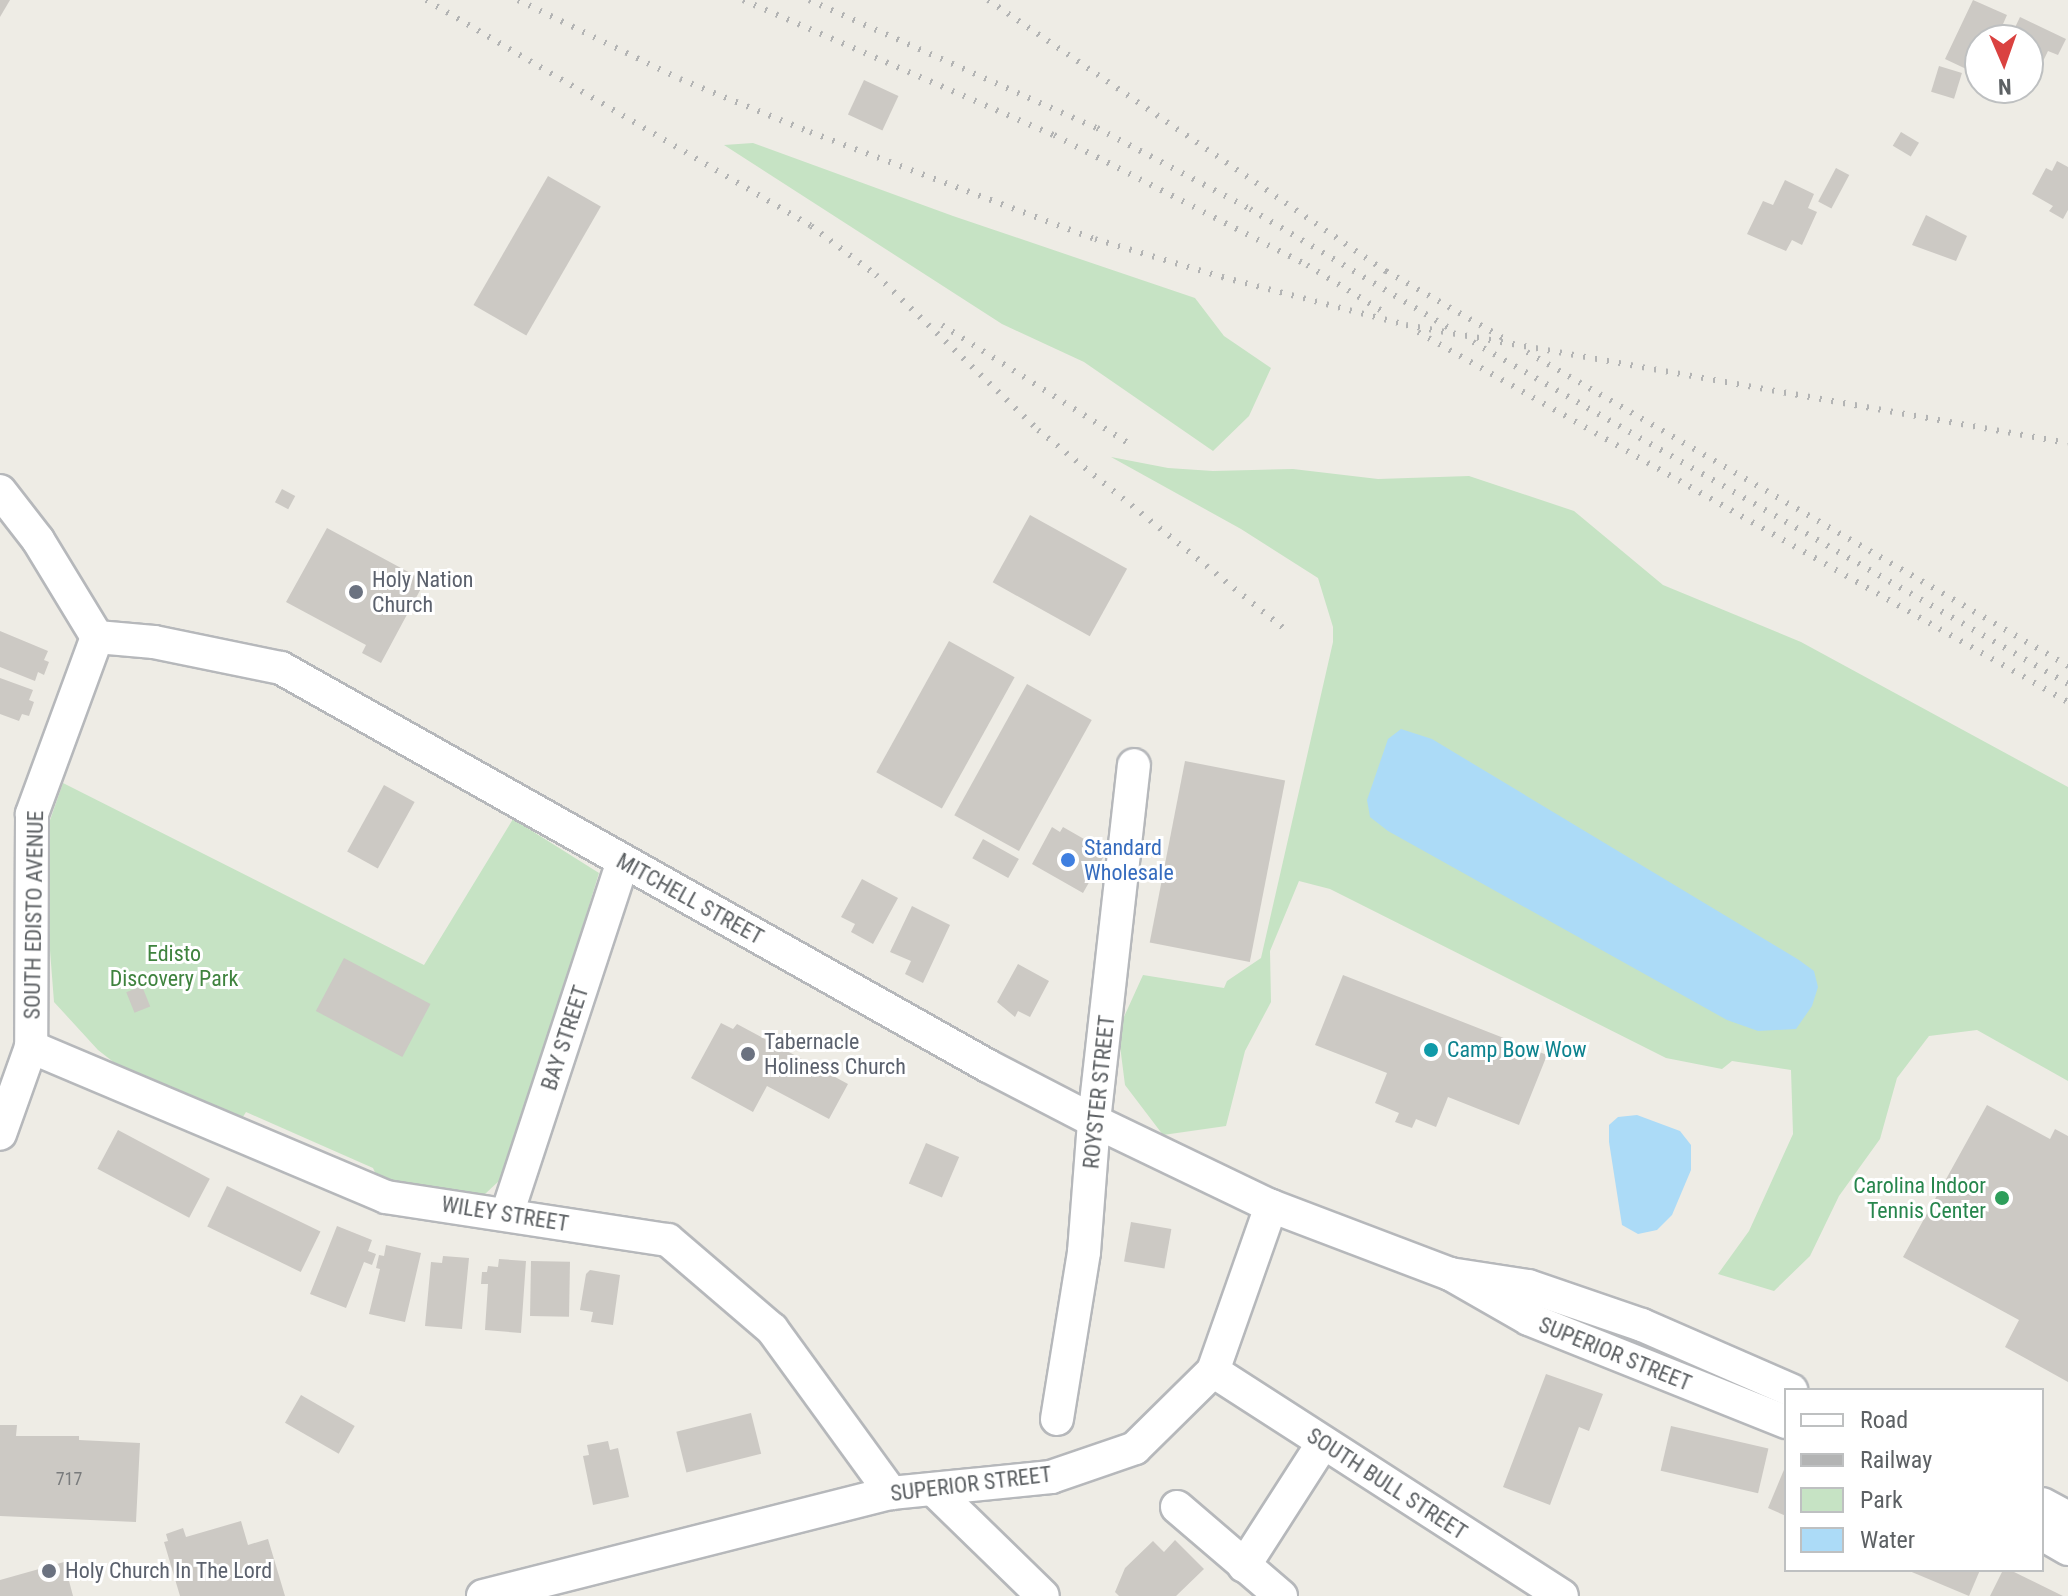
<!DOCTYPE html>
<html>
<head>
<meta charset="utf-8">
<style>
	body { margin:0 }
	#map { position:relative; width:2068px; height:1596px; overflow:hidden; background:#eeece5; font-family:"Roboto Condensed",sans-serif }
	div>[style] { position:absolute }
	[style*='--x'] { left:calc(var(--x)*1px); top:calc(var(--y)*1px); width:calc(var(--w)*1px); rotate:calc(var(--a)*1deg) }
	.green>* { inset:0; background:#c6e3c4 }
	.water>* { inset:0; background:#acdbf7 }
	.building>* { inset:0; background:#ccc9c4; transform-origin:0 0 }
	.roads { filter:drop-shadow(2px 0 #b6b8bb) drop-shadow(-2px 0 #b6b8bb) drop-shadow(0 2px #b6b8bb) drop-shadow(0 -2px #b6b8bb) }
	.minor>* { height:32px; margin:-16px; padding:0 16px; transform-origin:16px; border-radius:16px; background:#fff }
	.rail>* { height:6px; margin-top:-3px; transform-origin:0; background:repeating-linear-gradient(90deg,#b3b4b4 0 2px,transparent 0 12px) }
	.dots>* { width:22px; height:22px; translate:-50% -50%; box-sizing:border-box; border:4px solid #fff; border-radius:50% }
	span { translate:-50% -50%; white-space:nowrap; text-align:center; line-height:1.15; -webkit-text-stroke:6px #fff; paint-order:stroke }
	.number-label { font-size:18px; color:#797b7c }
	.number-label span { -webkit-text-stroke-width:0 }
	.worship-label { font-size:22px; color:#5b616d }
	.left { translate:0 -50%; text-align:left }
	.shop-label { font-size:22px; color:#366cbe }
	.street-label { font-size:22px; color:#5d6164 }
	.park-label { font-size:22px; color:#3f833e }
	.culture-label { font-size:22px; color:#0d838f }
	.leisure-label { font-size:22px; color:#27864d }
	.right { translate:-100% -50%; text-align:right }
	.legend { position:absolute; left:1784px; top:1388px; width:260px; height:184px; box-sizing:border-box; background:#fff; border:2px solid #bec0c1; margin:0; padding:10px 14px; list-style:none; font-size:24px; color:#5d6164 }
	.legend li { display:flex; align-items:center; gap:16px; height:40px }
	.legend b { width:40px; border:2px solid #bec0c1 }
	.north { position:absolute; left:1964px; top:24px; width:80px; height:80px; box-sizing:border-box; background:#fff; border:2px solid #bec0c1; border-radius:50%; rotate:178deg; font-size:22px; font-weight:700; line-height:32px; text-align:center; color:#5d6164 }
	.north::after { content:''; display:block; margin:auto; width:28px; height:36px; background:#da4240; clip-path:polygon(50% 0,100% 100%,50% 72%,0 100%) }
</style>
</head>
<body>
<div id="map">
	<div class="green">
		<div style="clip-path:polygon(753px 143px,953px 216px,1195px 298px,1224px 336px,1271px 368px,1249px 416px,1213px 451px,1084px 362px,1002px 324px,724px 145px)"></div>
		<div style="clip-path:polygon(1111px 457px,1168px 468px,1213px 471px,1293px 469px,1378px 479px,1469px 476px,1574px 511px,1663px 585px,1801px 642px,2068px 787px,2068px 1081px,1977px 1030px,1929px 1036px,1897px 1078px,1880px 1139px,1839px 1196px,1810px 1256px,1774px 1291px,1718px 1274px,1749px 1231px,1793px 1134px,1791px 1070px,1732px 1061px,1722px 1069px,1666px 1058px,1330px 889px,1299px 881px,1270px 951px,1271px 1002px,1245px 1051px,1226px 1126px,1163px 1135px,1125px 1085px,1118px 1030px,1143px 975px,1224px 988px,1227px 981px,1261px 958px,1333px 642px,1333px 627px,1318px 578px,1241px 529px)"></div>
		<div style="clip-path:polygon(63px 783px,424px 965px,513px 819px,599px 873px,509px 1167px,500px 1180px,485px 1194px,460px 1193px,429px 1192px,377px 1177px,373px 1168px,246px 1112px,241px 1120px,116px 1064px,98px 1050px,54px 1002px,45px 886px,50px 820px)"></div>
	</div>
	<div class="water">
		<div style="clip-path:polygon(1401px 729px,1432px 739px,1799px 960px,1814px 971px,1818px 987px,1812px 1006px,1796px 1029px,1758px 1031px,1727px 1020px,1388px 831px,1370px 817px,1367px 800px,1388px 739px)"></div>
		<div style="clip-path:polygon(1637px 1115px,1680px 1131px,1691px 1145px,1691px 1170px,1672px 1215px,1657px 1230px,1638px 1234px,1622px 1225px,1609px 1142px,1609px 1125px,1618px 1117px)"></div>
	</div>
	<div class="building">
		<div style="clip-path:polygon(0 0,10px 0,0 17px)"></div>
		<div style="clip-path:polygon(1973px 0,2007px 15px,1996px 40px,1980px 40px,1979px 75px,1945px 59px)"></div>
		<div style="clip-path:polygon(2020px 17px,2066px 39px,2058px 55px,2048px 51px,2027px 94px,2014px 88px,2028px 88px,2028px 40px,2009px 40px)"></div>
		<div style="left:1939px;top:66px;width:24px;height:27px;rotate:17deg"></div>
		<div style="left:864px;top:80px;width:38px;height:38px;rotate:25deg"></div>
		<div style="left:1901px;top:132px;width:21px;height:16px;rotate:31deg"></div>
		<div style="clip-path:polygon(2057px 161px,2068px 167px,2068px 210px,2063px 219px,2049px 211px,2053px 206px,2032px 194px,2046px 168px,2052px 171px)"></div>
		<div style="left:1836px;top:168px;width:15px;height:38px;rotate:28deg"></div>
		<div style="left:548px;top:176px;width:61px;height:149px;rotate:30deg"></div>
		<div style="clip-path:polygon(1785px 180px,1814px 194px,1808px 208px,1817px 212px,1802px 245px,1792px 240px,1786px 251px,1747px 234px,1763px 201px,1773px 205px)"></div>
		<div style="clip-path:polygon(1926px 215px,1967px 236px,1956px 261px,1912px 245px)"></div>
		<div style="left:282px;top:489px;width:15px;height:15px;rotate:28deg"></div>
		<div style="left:1030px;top:515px;width:111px;height:77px;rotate:29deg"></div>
		<div style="clip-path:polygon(327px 528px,425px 581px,381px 663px,362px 653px,366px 645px,286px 602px)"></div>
		<div style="clip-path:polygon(0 631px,48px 651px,44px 660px,49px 662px,44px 675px,38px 672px,35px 681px,0 667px)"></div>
		<div style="left:949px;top:641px;width:75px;height:150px;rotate:29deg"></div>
		<div style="clip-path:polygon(0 678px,33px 690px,29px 700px,34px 702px,29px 716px,22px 714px,19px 721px,0 714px)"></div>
		<div style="left:1027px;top:684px;width:74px;height:150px;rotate:29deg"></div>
		<div style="left:1185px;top:761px;width:102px;height:185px;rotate:11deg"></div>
		<div style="left:384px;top:785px;width:35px;height:76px;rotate:29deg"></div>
		<div style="clip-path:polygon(1052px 827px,1060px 832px,1063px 827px,1098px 847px,1095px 851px,1104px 856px,1083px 893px,1032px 864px)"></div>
		<div style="left:983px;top:839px;width:41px;height:22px;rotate:29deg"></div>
		<div style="clip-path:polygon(862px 879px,898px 898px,873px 944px,851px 932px,855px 924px,841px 917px)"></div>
		<div style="clip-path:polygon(912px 906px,950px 925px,923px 983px,905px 974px,911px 961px,890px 952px)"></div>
		<div style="left:344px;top:958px;width:98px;height:60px;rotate:28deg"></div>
		<div style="clip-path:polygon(1018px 964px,1049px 981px,1030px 1017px,1018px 1011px,1015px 1017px,997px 1002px)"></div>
		<div style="clip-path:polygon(1343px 975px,1547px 1055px,1519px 1125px,1448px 1097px,1436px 1127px,1416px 1119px,1412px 1128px,1395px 1122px,1399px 1113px,1375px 1103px,1387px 1073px,1315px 1045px)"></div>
		<div style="left:142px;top:986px;width:22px;height:17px;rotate:68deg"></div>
		<div style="clip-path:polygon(721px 1023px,733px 1029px,737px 1024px,848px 1084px,829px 1119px,767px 1086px,753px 1112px,691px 1078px)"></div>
		<div style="clip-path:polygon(1987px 1105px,2050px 1139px,2055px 1129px,2068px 1136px,2068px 1382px,2005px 1347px,2019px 1320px,1903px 1257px)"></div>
		<div style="left:118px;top:1130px;width:104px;height:44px;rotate:28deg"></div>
		<div style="left:926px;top:1143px;width:36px;height:44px;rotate:23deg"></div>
		<div style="left:227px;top:1186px;width:104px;height:45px;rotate:26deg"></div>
		<div style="left:1131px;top:1222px;width:41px;height:40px;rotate:10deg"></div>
		<div style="clip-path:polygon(337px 1226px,372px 1240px,368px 1251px,376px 1254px,372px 1265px,364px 1262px,346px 1308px,310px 1294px)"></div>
		<div style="clip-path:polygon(386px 1245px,421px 1253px,405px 1322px,369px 1314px,380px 1269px,376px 1268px,379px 1255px,384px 1256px)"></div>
		<div style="clip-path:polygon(443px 1256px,469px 1258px,462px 1329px,425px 1326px,431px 1262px,442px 1263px)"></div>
		<div style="clip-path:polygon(499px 1259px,526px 1261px,521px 1333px,485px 1330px,488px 1284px,481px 1284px,482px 1272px,487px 1272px,488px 1266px,498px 1267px)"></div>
		<div style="left:531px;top:1261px;width:39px;height:55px;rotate:1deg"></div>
		<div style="clip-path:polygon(590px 1270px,620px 1275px,613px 1325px,591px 1322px,593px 1312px,580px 1310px,586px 1274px)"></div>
		<div style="clip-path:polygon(1546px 1374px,1603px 1394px,1589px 1431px,1579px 1427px,1550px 1505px,1503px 1487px)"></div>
		<div style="left:301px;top:1395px;width:62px;height:32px;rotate:30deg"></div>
		<div style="left:751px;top:1413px;width:42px;height:77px;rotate:76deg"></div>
		<div style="clip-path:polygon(0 1425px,17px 1425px,16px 1436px,79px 1436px,79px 1440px,140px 1443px,136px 1522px,0 1516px)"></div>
		<div style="left:1671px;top:1426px;width:100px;height:46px;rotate:13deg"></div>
		<div style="clip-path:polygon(608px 1441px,610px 1450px,618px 1448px,629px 1497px,593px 1505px,583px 1456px,589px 1455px,587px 1445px)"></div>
		<div style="clip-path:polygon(1786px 1465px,1786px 1516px,1768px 1508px)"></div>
		<div style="clip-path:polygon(241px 1521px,248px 1545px,268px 1539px,285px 1596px,180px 1596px,164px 1542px,168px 1541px,166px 1534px,183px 1528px,186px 1537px)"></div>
		<div style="clip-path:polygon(1175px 1540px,1204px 1569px,1176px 1596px,1119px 1596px,1115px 1592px,1125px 1568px,1153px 1541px,1164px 1552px)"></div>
		<div style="clip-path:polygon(64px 1562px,73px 1596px,0 1596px,0 1580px)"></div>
		<div style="clip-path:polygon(1907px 1570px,1980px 1570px,1969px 1596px)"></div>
		<div style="clip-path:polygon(2003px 1570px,2010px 1570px,2063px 1596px,1990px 1596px)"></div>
	</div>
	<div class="roads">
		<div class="minor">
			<div style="--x:0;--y:491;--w:62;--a:52.2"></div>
			<div style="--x:38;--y:540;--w:114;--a:58.7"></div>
			<div style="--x:97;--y:637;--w:189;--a:110.2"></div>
			<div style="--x:32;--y:814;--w:233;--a:90.2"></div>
			<div style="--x:31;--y:1047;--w:92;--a:109.6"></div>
			<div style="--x:97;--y:637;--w:57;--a:5"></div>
			<div style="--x:154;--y:642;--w:130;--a:11.6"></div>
			<div style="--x:281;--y:668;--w:811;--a:29.38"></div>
			<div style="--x:988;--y:1066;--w:119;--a:27.4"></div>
			<div style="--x:1094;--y:1121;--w:196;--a:25.7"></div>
			<div style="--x:31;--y:1047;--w:385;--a:22.9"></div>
			<div style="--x:386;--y:1197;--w:285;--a:8.7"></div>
			<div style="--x:668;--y:1240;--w:137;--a:40.6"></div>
			<div style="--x:772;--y:1329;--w:203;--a:54"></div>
			<div style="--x:507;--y:1214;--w:371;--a:-71.8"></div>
			<div style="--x:1213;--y:1371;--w:415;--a:32.8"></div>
			<div style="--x:1057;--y:1419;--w:169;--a:-80.8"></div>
			<div style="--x:1084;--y:1252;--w:131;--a:-85.6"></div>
			<div style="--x:1094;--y:1121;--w:358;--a:-83.6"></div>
			<div style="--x:1786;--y:1422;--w:277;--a:-158.2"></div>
			<div style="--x:1529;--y:1319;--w:91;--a:-150.3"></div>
			<div style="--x:1450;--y:1274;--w:79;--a:8.7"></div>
			<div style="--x:1528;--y:1286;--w:120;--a:18.9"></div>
			<div style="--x:1642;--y:1325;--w:163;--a:23.6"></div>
			<div style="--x:933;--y:1489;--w:153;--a:44.2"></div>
			<div style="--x:2042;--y:1504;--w:30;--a:28"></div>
			<div style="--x:1177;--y:1507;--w:137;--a:40.6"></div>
			<div style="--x:2042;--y:1534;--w:30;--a:30"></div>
			<div style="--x:1244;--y:1566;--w:146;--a:-57.3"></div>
			<div style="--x:483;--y:1596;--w:421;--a:-14.2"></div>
			<div style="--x:891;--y:1493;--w:161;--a:-5.7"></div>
			<div style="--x:1051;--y:1477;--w:89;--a:-19"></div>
			<div style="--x:1135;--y:1448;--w:110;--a:-44.6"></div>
			<div style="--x:1213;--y:1371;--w:175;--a:-70.6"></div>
			<div style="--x:1271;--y:1206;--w:191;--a:20.8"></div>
		</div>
	</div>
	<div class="rail">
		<div style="--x:426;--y:0;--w:446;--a:30.4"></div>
		<div style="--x:811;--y:226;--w:81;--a:37"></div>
		<div style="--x:876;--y:275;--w:224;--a:43.7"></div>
		<div style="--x:1038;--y:430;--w:315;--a:38.9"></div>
		<div style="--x:518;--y:0;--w:180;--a:26"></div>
		<div style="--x:680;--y:79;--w:140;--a:22.2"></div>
		<div style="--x:810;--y:132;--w:304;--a:20.6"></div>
		<div style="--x:1095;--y:239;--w:133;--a:16.7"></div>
		<div style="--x:1222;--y:277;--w:190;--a:14.6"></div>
		<div style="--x:1406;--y:325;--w:672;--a:10.11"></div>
		<div style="--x:743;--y:0;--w:339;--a:23.5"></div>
		<div style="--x:1054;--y:135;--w:284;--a:27.2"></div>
		<div style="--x:1307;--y:265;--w:94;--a:31.5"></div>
		<div style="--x:809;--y:0;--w:315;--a:24"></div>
		<div style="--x:1097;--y:128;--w:173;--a:27.9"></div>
		<div style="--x:1250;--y:209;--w:232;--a:30.9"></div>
		<div style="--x:988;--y:0;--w:482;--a:34.3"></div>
		<div style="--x:1386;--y:271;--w:135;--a:29.8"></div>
		<div style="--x:942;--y:325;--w:220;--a:32.4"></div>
		<div style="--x:1418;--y:332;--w:748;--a:29.65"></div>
		<div style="--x:1473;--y:342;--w:686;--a:29.89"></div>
		<div style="--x:1527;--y:352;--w:626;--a:30.13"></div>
	</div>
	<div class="dots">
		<div style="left:356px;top:592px;background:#6b7280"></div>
		<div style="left:1068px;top:860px;background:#3f7fe0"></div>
		<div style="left:1431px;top:1050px;background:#0f9aa8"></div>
		<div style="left:748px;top:1054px;background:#6b7280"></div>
		<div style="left:2002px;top:1198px;background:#2e9e5b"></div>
		<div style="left:49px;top:1571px;background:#6b7280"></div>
	</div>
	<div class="number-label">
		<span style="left:69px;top:1479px">717</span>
	</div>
	<div class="worship-label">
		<span class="left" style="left:372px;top:592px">Holy Nation<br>Church</span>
		<span class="left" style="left:764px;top:1054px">Tabernacle<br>Holiness Church</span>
		<span class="left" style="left:65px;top:1571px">Holy Church In The Lord</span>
	</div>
	<div class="shop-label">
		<span class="left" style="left:1084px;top:860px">Standard<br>Wholesale</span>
	</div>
	<div class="street-label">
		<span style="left:690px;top:899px;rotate:29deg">MITCHELL STREET</span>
		<span style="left:34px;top:915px;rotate:-89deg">SOUTH EDISTO AVENUE</span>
		<span style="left:565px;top:1038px;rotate:-72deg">BAY STREET</span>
		<span style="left:1099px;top:1092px;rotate:-84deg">ROYSTER STREET</span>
		<span style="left:505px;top:1214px;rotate:9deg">WILEY STREET</span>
		<span style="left:1615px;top:1354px;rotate:22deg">SUPERIOR STREET</span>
		<span style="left:971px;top:1484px;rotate:-7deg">SUPERIOR STREET</span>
		<span style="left:1387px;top:1484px;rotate:33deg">SOUTH BULL STREET</span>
	</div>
	<div class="park-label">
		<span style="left:174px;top:966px">Edisto<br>Discovery Park</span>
	</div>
	<div class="culture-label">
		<span class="left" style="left:1447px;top:1050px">Camp Bow Wow</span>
	</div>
	<div class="leisure-label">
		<span class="right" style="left:1986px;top:1198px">Carolina Indoor<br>Tennis Center</span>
	</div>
	<ul class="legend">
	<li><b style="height:10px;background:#fff"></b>Road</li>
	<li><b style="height:10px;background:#b3b4b4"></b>Railway</li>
	<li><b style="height:22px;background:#c6e3c4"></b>Park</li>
	<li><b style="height:22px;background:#acdbf7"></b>Water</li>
	</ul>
	<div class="north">N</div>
</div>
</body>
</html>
